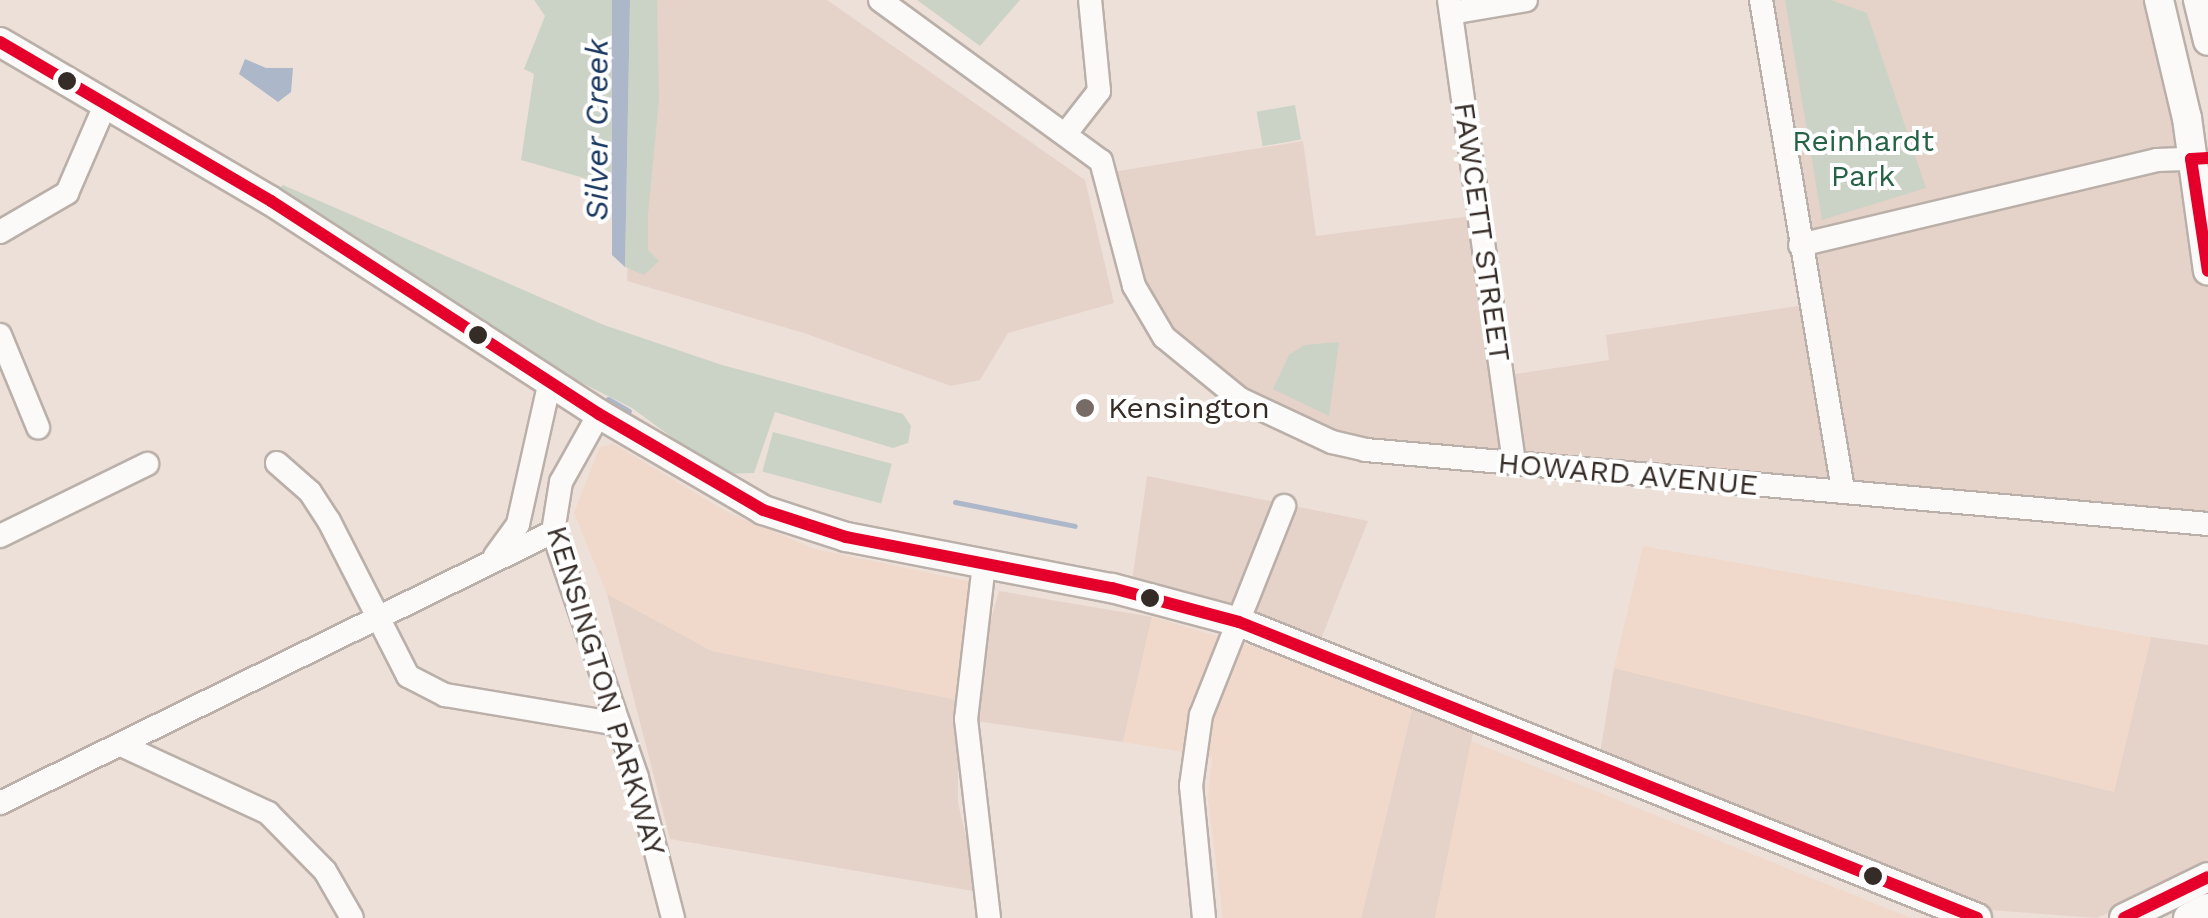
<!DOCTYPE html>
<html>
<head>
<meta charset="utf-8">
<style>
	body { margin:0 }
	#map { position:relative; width:2208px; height:918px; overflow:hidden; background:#ede0d8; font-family:"Work Sans",sans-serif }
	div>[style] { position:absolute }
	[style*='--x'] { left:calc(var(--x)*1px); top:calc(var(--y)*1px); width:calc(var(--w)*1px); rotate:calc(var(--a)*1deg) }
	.commercial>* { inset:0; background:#e5d2c8 }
	.built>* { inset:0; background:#f0d9cb }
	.green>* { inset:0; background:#cbd3c7; transform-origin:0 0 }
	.water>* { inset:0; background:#acb7c9 }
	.stream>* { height:5px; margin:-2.5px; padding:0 2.5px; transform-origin:2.5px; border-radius:2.5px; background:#acb7c9 }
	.roads { filter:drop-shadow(2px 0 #bab0a9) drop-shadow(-2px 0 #bab0a9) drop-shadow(0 2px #bab0a9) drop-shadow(0 -2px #bab0a9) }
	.minor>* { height:22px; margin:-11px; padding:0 11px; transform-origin:11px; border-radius:11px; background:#fcfaf9 }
	.major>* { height:28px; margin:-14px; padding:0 14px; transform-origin:14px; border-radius:14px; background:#fcfaf9 }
	.bus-1>* { height:12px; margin:-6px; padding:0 6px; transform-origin:6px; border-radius:6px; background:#e4002b }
	.dots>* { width:28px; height:28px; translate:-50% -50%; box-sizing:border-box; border:5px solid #fff; border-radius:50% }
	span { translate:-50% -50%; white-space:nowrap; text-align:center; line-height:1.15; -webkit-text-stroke:8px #fff; paint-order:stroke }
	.park-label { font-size:30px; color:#266245 }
	.street-label { font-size:30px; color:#362c27 }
	.poi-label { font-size:30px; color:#362c27 }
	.left { translate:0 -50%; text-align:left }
	.water-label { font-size:32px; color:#1b3961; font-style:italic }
</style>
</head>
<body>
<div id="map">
	<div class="commercial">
		<div style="clip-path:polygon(638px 0,827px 0,1085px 180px,1114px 303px,1008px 333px,980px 380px,951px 386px,804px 333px,627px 281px)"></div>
		<div style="clip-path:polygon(1761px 0,2159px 0,2208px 271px,2208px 524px,1366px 450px,1257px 409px,1160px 332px,1107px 173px,1303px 141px,1316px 236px,1479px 215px,1502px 376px,1609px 360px,1606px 335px,1811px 304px)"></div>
		<div style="clip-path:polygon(1147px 476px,1368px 521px,1321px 639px,1257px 614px,1132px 581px)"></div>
		<div style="clip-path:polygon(999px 591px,1152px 617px,1123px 742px,976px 721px,986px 637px)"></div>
		<div style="clip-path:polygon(607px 594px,712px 651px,958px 700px,958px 803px,979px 892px,670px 839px)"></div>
		<div style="clip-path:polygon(2151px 637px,2208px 645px,2208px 867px,2097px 918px,1990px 910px,1600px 754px,1614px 668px,2114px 791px)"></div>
		<div style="clip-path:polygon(1412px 709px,1473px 733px,1435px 918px,1361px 918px)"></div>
	</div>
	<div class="built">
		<div style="clip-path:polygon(612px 443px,729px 513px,815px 549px,968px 581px,975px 593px,958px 700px,712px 651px,607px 594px,574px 513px,599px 448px)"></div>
		<div style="clip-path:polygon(1643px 546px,2151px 637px,2114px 792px,1614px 668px)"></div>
		<div style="clip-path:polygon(1152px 617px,1262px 649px,1412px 709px,1361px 918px,1223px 918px,1208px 800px,1212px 757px,1123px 742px)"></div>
		<div style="clip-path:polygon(1471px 741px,1911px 918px,1435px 918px)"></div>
	</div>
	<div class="green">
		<div style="clip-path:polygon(534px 0,612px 0,612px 186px,521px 160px,534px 74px,524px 69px,545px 16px)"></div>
		<div style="clip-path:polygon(630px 0,657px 0,659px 100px,648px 214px,648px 250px,659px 261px,644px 275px,625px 267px)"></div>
		<div style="clip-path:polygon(917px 0,1020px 0,980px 46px)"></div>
		<div style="clip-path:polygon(1785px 0,1831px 0,1867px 13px,1926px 188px,1822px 220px)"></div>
		<div style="left:1295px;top:105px;width:35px;height:39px;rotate:80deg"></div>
		<div style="clip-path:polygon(283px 185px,604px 325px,722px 365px,903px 414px,911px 426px,908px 443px,893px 448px,775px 412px,754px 473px,722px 474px,632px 408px,522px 353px,275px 192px)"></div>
		<div style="clip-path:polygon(1339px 342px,1329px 416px,1273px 389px,1289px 355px,1304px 345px)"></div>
		<div style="left:773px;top:432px;width:123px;height:41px;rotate:15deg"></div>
	</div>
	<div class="water">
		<div style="clip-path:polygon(612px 0,630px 0,625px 267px,612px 255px)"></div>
		<div style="clip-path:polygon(245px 59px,266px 68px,293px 68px,291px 92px,278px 102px,239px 74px)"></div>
	</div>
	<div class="stream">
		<div style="--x:608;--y:399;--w:24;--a:30"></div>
		<div style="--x:955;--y:502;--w:122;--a:11.3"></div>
	</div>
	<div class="roads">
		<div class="minor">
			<div style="--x:880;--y:0;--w:273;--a:36.1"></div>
			<div style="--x:1101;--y:161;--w:129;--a:75.2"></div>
			<div style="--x:1134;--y:286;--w:59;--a:59.5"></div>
			<div style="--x:1164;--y:337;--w:98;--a:39.2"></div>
			<div style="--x:1240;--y:399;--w:102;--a:25.1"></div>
			<div style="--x:1332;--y:442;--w:35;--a:13"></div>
			<div style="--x:1366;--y:450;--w:845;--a:5.02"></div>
			<div style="--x:1449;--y:0;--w:468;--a:82"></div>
			<div style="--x:1761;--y:0;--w:498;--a:80.5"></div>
			<div style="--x:1451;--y:13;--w:76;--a:-9.8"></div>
			<div style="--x:1067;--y:132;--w:52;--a:-52"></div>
			<div style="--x:1099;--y:91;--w:91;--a:-95.6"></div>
			<div style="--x:0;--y:232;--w:78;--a:-30.2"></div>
			<div style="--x:67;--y:193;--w:98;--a:-66.6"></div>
			<div style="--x:1800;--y:245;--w:367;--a:-13.4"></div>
			<div style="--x:2157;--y:160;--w:34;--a:-2"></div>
			<div style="--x:0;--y:335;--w:100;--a:67.6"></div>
			<div style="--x:599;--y:414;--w:78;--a:119.2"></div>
			<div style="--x:561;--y:482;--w:51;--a:99.1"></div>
			<div style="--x:553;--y:532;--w:260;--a:71.1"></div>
			<div style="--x:637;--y:778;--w:145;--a:75.6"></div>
			<div style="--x:277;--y:463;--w:44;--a:41.3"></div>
			<div style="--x:310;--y:492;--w:35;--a:57"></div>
			<div style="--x:329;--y:521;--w:174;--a:63"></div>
			<div style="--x:408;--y:676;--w:42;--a:27.2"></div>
			<div style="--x:445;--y:695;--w:176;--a:9.5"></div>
			<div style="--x:0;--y:536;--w:164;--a:-26.1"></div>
			<div style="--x:495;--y:556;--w:39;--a:-54"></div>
			<div style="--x:518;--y:524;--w:147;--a:-77.4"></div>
			<div style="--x:984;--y:564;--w:156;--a:96.6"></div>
			<div style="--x:966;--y:719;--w:200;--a:83.4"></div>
			<div style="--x:121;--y:745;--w:162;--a:24.8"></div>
			<div style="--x:268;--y:813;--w:81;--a:45.5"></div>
			<div style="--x:325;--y:871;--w:54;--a:60.1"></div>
			<div style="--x:0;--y:803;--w:616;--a:-26.11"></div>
			<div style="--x:1204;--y:918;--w:133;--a:-95.6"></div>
			<div style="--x:1191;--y:786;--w:72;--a:-82"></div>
			<div style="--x:1201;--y:715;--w:225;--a:-68.3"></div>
		</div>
		<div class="major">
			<div style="--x:2159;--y:0;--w:121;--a:76.7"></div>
			<div style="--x:2187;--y:118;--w:154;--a:82.2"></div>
			<div style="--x:2198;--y:0;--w:42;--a:76.3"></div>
			<div style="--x:0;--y:42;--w:314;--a:30.4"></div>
			<div style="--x:271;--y:201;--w:391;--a:33"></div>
			<div style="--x:599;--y:414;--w:190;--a:30.3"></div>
			<div style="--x:763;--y:510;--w:87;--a:18"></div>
			<div style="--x:846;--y:537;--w:271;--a:10.9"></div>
			<div style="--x:1112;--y:588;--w:131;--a:15"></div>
			<div style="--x:1239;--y:622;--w:795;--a:21.85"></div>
			<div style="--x:2124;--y:918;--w:93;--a:-26"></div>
			<div style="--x:2188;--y:918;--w:22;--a:-27"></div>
		</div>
	</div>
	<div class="bus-1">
		<div style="--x:0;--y:42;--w:314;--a:30.4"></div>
		<div style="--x:271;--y:201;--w:391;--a:33"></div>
		<div style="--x:599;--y:414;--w:190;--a:30.3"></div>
		<div style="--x:763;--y:510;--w:87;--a:18"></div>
		<div style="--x:846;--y:537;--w:271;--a:10.9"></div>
		<div style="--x:1112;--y:588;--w:131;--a:15"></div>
		<div style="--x:1239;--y:622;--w:795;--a:21.85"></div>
		<div style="--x:2208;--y:158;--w:17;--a:177"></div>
		<div style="--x:2191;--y:159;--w:113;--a:81.4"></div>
		<div style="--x:2124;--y:918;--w:93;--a:-26"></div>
	</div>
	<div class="dots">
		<div style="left:67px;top:81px;background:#362c27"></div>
		<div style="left:478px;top:335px;background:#362c27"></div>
		<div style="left:1085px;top:408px;background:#766b65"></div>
		<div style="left:1150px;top:598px;background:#362c27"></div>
		<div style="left:1873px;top:876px;background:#362c27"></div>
	</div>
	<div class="park-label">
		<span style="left:1863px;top:158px">Reinhardt<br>Park</span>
	</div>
	<div class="street-label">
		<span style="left:1482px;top:232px;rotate:82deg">FAWCETT STREET</span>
		<span style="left:1628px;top:474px;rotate:5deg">HOWARD AVENUE</span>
		<span style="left:606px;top:691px;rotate:73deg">KENSINGTON PARKWAY</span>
	</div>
	<div class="poi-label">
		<span class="left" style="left:1108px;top:408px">Kensington</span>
	</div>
	<div class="water-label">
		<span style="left:597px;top:130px;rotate:-90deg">Silver Creek</span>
	</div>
</div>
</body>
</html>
